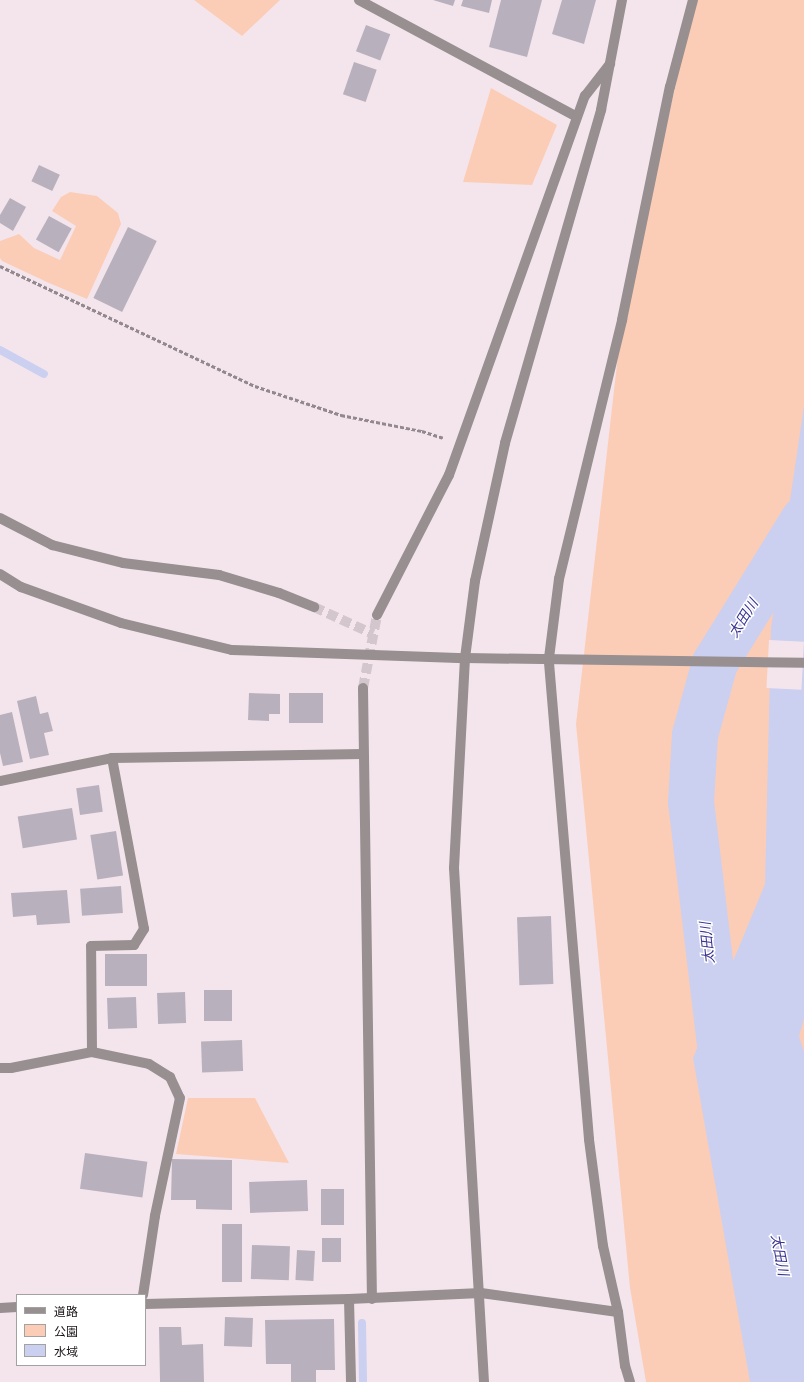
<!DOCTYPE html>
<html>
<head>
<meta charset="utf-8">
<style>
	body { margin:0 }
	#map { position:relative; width:804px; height:1382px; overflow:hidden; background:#f4e5ed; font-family:"Work Sans","Noto Sans JP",sans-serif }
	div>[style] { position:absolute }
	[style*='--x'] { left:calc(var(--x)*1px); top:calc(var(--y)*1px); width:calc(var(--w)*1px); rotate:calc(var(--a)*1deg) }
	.green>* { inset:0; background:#fccdb6 }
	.water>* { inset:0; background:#cbcff0 }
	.pier>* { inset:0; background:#f4e5ed; transform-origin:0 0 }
	.stream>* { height:8px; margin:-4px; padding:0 4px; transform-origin:4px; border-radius:4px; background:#cbcff0 }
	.river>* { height:46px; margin:-23px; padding:0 23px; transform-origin:23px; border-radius:23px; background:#cbcff0 }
	.building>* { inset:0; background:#b8b1bd; transform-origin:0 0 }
	.minor-tunnel>* { height:10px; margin-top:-5px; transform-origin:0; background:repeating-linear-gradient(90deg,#d3c6cd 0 10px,transparent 0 15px) }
	.path>* { height:2.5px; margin-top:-1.25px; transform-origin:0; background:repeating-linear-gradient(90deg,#92888e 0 4px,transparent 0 6px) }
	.minor>* { height:10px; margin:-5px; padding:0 5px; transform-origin:5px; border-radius:5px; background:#978f90 }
	.tertiary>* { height:10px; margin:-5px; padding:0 5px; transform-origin:5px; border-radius:5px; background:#978f90 }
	span { translate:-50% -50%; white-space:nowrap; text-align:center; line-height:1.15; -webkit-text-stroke:3px #fff; paint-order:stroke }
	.water-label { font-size:14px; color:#3b3490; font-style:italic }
	.legend { position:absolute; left:16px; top:1294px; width:130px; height:72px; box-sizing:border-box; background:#fff; border:1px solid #a3a1a2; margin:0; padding:5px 7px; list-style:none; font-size:12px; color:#191417 }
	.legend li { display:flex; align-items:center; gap:8px; height:20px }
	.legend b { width:20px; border:1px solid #a3a1a2 }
</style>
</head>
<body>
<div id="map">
	<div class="green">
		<div style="clip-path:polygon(194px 0,280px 0,242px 36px)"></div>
		<div style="clip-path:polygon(695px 0,804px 0,804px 1382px,646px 1382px,630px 1288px,576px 724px,622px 320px)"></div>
		<div style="clip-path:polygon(491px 88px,557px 125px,532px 185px,463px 182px)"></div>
		<div style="clip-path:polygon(70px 192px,97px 196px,118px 213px,121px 224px,87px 299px,49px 283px,2px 261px,0 258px,0 241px,19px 234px,34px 248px,60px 260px,76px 226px,52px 211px,61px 197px)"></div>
		<div style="clip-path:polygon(188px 1098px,255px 1098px,289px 1163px,176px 1154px)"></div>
	</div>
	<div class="water">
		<div style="clip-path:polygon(804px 406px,804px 1019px,799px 1036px,804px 1052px,804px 1382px,750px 1382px,693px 1058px,765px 884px,771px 628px)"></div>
	</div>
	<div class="pier">
		<div style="left:769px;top:640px;width:35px;height:48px;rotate:3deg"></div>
	</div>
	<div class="stream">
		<div style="--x:0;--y:350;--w:50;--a:28.6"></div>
		<div style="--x:362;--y:1323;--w:59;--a:89"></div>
	</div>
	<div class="river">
		<div style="--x:723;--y:1070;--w:270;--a:-96.8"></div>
		<div style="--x:691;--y:802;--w:67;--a:-86.6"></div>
		<div style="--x:695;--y:735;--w:75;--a:-74.5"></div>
		<div style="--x:715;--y:663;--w:169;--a:-58.3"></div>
	</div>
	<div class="building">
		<div style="clip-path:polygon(433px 0,455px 0,453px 6px)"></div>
		<div style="clip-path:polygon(463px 0,492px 0,489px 13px,461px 6px)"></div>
		<div style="clip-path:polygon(501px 0,542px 0,527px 57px,489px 47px)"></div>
		<div style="clip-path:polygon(562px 0,596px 0,584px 44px,552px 34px)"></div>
		<div style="left:366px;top:25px;width:26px;height:28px;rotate:21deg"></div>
		<div style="left:354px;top:62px;width:24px;height:34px;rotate:19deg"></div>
		<div style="left:39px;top:165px;width:23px;height:18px;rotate:25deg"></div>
		<div style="clip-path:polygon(10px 198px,26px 207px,13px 231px,0 223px,0 215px)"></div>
		<div style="left:49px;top:216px;width:26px;height:27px;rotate:29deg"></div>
		<div style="left:128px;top:227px;width:32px;height:79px;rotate:26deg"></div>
		<div style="clip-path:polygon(249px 693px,280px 694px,280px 714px,269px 714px,269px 721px,248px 720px)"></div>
		<div style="left:289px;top:693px;width:34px;height:30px"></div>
		<div style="clip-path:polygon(36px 696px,40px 714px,48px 712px,53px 731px,44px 733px,49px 755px,30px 759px,17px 701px)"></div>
		<div style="clip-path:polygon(12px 712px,23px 762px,3px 766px,0 753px,0 715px)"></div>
		<div style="left:99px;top:785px;width:27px;height:23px;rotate:82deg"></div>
		<div style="left:72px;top:808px;width:32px;height:55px;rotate:81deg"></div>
		<div style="left:116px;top:831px;width:45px;height:26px;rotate:81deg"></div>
		<div style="left:121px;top:886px;width:27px;height:41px;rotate:86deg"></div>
		<div style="clip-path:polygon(67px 890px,70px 923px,37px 925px,36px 915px,13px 917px,11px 893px)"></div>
		<div style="left:551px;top:916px;width:68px;height:34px;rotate:88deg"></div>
		<div style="left:105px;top:954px;width:42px;height:32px"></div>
		<div style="left:204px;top:990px;width:28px;height:31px"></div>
		<div style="left:185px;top:992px;width:31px;height:28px;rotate:88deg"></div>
		<div style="left:136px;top:997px;width:31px;height:29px;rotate:88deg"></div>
		<div style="left:242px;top:1040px;width:31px;height:41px;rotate:88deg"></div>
		<div style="left:85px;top:1153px;width:63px;height:36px;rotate:8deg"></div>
		<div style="clip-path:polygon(172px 1159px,232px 1160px,232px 1210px,196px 1209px,196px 1200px,171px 1200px)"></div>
		<div style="left:307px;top:1180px;width:31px;height:58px;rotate:88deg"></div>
		<div style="left:321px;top:1189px;width:23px;height:36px"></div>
		<div style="left:222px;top:1224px;width:20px;height:58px"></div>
		<div style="left:322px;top:1238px;width:19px;height:24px"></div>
		<div style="left:252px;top:1245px;width:38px;height:34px;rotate:2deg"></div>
		<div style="left:297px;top:1250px;width:18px;height:30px;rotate:3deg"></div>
		<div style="left:225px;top:1317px;width:28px;height:29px;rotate:2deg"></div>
		<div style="clip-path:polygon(334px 1319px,335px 1370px,316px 1370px,316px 1382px,291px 1382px,291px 1364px,266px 1364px,265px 1320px)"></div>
		<div style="clip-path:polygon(159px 1327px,181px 1327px,182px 1345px,203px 1344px,204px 1382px,160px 1382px)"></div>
	</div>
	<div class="minor-tunnel">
		<div style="--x:314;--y:607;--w:65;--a:24.6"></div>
		<div style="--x:363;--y:688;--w:74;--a:-79.1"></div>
	</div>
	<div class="path">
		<div style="--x:0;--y:266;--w:282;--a:25.2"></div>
		<div style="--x:255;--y:386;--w:91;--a:18.6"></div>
		<div style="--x:341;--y:415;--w:83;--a:11.2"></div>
		<div style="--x:422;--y:431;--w:22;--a:18"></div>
	</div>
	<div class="minor">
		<div style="--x:359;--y:0;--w:247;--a:28.2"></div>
		<div style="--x:0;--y:518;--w:59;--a:27.4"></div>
		<div style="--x:52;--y:545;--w:73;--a:14.2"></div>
		<div style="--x:123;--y:563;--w:97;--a:7.1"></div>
		<div style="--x:219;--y:575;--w:63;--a:16.7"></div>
		<div style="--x:279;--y:593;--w:38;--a:22"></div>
		<div style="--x:377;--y:615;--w:157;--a:-62.8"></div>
		<div style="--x:449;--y:475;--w:403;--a:-70.3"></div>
		<div style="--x:585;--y:96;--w:41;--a:-52"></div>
		<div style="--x:363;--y:688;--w:611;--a:89.16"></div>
		<div style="--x:0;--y:781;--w:114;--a:-11.6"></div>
		<div style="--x:112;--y:758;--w:251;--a:-0.9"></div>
		<div style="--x:92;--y:1052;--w:106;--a:-90.5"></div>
		<div style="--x:91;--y:946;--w:43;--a:-1.3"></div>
		<div style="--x:134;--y:945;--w:19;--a:-58"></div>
		<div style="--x:144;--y:929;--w:174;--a:-100.6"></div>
		<div style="--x:0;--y:1068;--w:11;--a:0"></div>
		<div style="--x:11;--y:1068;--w:83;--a:-11.2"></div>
		<div style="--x:92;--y:1052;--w:58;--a:11.9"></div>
		<div style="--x:149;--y:1064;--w:25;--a:32"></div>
		<div style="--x:170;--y:1077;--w:23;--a:65"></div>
		<div style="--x:180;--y:1098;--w:121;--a:102"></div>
		<div style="--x:155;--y:1216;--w:80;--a:98.6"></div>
		<div style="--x:349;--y:1299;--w:83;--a:88.6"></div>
		<div style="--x:630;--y:1382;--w:17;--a:-107"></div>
		<div style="--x:625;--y:1366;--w:54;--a:-97.4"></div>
		<div style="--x:618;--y:1312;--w:68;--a:-102.8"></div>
		<div style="--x:603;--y:1246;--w:108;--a:-97.5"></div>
		<div style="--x:589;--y:1139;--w:483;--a:-94.8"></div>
		<div style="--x:549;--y:658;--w:80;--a:-82.8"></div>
		<div style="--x:559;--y:579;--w:267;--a:-76.3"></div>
		<div style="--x:622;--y:320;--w:238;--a:-78.4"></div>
		<div style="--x:670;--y:87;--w:90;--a:-75.2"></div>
	</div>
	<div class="tertiary">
		<div style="--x:0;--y:574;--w:25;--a:32"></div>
		<div style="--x:21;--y:587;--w:106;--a:19.8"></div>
		<div style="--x:121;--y:623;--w:114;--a:13.7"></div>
		<div style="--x:232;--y:650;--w:233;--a:2"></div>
		<div style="--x:465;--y:658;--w:339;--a:0.8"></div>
		<div style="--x:145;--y:1304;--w:204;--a:-1.4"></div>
		<div style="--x:349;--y:1299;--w:132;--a:-2.6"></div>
		<div style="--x:481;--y:1293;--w:138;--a:7.9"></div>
		<div style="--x:0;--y:1308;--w:17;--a:-3"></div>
		<div style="--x:484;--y:1382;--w:515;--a:-93.34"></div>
		<div style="--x:454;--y:868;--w:210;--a:-87"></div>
		<div style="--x:465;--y:658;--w:78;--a:-82.6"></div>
		<div style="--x:475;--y:581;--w:141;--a:-77.7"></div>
		<div style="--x:505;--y:443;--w:347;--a:-73.9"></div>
		<div style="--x:601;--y:110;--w:112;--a:-79.2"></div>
	</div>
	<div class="water-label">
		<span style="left:743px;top:618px;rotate:-58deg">太田川</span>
		<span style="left:707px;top:943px;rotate:-96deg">太田川</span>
		<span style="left:780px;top:1255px;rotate:79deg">太田川</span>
	</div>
	<ul class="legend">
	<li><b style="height:5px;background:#978f90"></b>道路</li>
	<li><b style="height:11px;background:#fccdb6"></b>公園</li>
	<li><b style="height:11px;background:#cbcff0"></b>水域</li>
	</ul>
</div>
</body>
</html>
